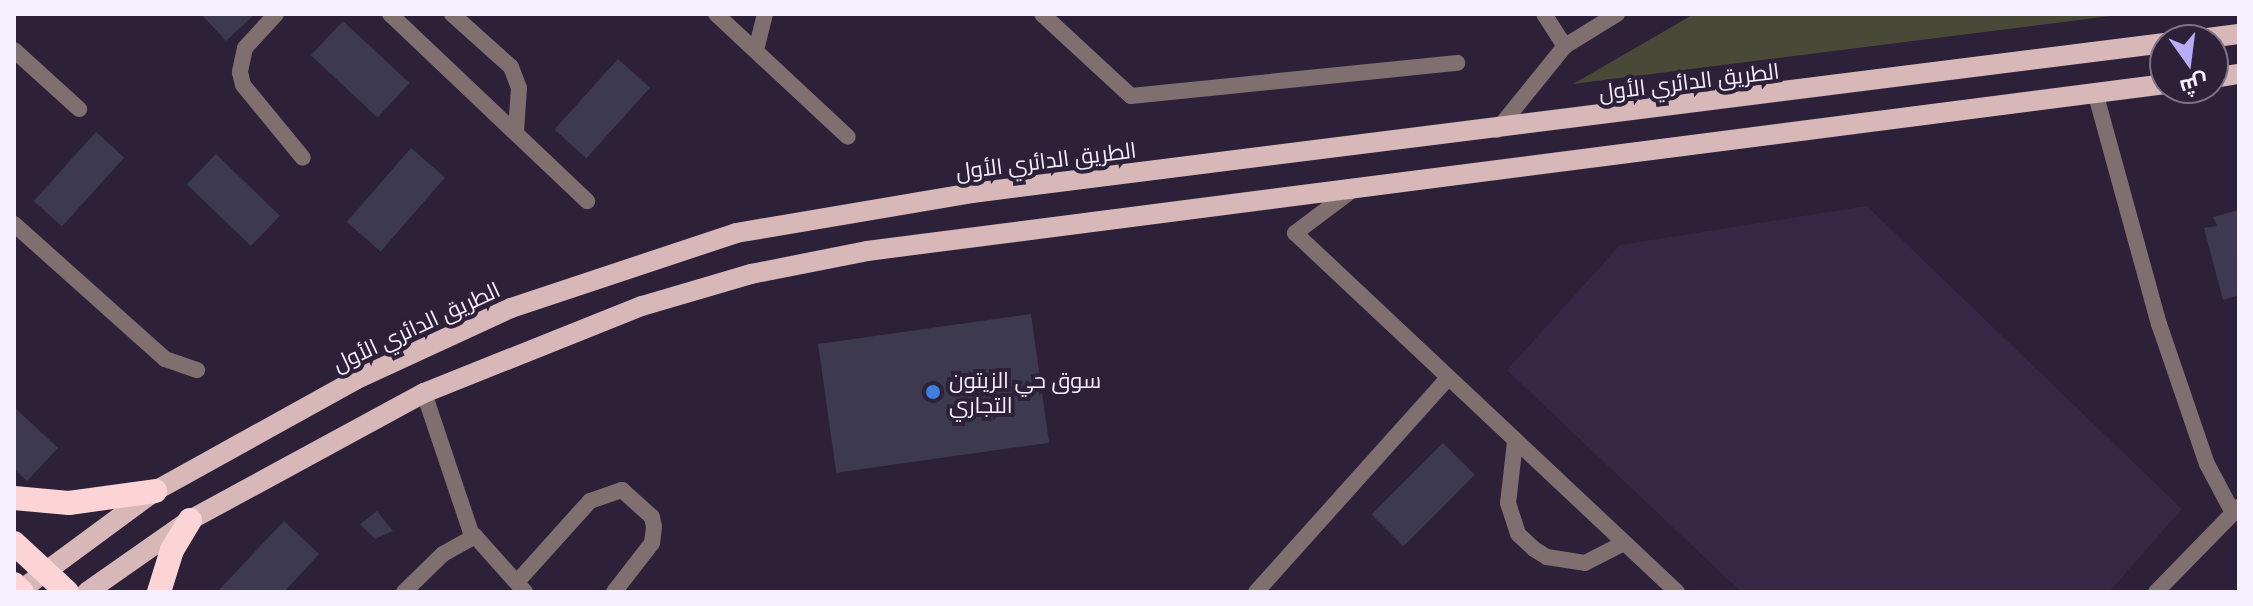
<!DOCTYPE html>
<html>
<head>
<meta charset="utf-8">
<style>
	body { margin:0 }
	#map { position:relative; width:2253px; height:606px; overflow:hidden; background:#2c2138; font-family:"PT Serif",Cairo,serif }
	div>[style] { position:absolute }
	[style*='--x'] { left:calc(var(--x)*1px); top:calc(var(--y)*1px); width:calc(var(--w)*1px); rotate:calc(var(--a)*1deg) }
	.built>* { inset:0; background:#362845 }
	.green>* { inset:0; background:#484a37 }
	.building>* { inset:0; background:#3c3951; transform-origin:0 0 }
	.street>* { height:16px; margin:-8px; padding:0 8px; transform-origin:8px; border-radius:8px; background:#7f6f6f }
	.primary>* { height:20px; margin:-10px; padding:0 10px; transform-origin:10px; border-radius:10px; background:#d8b7b9 }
	.highway>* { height:24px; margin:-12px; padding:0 12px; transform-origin:12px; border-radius:12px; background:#fcd4d6 }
	.dots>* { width:22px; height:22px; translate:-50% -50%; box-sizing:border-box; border:4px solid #2c2138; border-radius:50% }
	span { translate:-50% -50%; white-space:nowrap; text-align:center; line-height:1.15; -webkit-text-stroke:8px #2c2138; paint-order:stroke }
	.street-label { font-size:22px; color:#f6efff }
	.poi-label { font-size:22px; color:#f6efff }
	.left { translate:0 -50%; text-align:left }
	.frame { position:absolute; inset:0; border:16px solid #f6efff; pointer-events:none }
	.north { position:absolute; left:2149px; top:24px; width:80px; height:80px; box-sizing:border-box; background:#2c2138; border:2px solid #7d7388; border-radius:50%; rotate:166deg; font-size:22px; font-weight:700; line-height:32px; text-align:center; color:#f6efff }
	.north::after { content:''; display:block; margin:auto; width:28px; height:36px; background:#b8abf7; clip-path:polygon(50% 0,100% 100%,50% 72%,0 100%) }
</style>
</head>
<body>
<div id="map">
	<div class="built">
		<div style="clip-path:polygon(1867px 206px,2182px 509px,2109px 592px,1741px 592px,1507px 370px,1620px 245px)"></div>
	</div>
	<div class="green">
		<div style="clip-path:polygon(1694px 14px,2126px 14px,1573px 84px)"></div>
	</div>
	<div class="building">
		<div style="clip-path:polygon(201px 14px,255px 14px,226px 41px)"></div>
		<div style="left:343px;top:21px;width:91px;height:47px;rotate:43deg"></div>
		<div style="left:618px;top:59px;width:43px;height:95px;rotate:42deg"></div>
		<div style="left:96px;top:132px;width:38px;height:93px;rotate:42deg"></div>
		<div style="left:411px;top:148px;width:45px;height:98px;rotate:41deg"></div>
		<div style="left:216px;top:154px;width:89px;height:42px;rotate:44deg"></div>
		<div style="clip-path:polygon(2239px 210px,2239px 295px,2223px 300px,2204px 228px,2217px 226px,2213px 217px)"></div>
		<div style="left:1031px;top:314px;width:130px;height:215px;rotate:82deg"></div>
		<div style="clip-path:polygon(14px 407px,58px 448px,27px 481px,14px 469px)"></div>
		<div style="left:1443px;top:443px;width:45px;height:101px;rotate:45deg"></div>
		<div style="clip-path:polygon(377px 511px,393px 531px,375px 539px,360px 524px)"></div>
		<div style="clip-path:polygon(284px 521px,319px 554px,284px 592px,217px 592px)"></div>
	</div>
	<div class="street">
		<div style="--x:276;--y:14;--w:46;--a:132.4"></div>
		<div style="--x:245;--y:48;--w:25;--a:102"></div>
		<div style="--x:240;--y:72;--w:13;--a:77"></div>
		<div style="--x:243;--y:85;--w:94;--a:50.6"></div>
		<div style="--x:390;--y:14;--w:272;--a:43.5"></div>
		<div style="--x:452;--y:14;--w:79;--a:41.9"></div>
		<div style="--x:511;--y:67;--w:22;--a:69"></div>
		<div style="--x:519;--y:88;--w:43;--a:94"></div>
		<div style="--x:716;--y:14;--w:180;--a:43"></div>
		<div style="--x:1042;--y:14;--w:121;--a:42.7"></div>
		<div style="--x:1131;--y:96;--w:328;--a:-5.8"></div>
		<div style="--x:1544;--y:14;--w:38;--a:57"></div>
		<div style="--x:1565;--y:46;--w:61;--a:-31.6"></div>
		<div style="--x:14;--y:50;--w:88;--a:42.2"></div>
		<div style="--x:756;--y:50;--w:37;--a:-76"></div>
		<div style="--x:2095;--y:92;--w:241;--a:74.6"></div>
		<div style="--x:2159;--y:324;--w:148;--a:71.1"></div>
		<div style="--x:2207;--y:464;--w:53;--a:62"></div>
		<div style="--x:1497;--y:130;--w:108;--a:-51"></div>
		<div style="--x:1355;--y:188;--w:75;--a:143.1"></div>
		<div style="--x:1295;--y:233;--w:524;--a:43.22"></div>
		<div style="--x:14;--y:224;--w:203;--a:41.8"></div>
		<div style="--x:165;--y:359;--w:34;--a:19"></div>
		<div style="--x:424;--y:393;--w:151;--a:71.4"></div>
		<div style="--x:1515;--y:442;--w:61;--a:96.5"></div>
		<div style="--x:1508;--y:503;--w:33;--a:72"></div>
		<div style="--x:1518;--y:534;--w:22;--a:43"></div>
		<div style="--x:1534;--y:549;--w:15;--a:32"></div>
		<div style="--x:1547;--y:557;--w:38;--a:9"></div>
		<div style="--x:1585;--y:563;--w:44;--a:-27.1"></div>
		<div style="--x:517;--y:582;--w:109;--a:-48"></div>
		<div style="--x:590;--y:501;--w:34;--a:-19"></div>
		<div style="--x:622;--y:490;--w:40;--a:42"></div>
		<div style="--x:652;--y:517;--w:10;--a:79"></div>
		<div style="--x:654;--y:527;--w:16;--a:97"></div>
		<div style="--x:652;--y:543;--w:62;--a:127.8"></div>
		<div style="--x:404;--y:592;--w:54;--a:-44.3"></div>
		<div style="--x:443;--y:554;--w:37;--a:-29"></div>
		<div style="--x:475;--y:536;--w:75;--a:48.2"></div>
		<div style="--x:1256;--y:592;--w:286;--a:-48.1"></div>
		<div style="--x:2156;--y:592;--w:119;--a:-45.7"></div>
	</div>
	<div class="primary">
		<div style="--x:2192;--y:40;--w:47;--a:-7.3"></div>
		<div style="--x:2213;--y:78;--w:26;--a:-9"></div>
		<div style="--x:18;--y:592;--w:170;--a:-36.4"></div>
		<div style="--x:155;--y:491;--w:229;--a:-29"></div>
		<div style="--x:355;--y:380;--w:172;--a:-24.8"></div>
		<div style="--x:511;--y:308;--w:237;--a:-18.4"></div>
		<div style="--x:736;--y:233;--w:239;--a:-9.6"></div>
		<div style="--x:972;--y:193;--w:1202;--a:-7.17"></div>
		<div style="--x:87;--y:592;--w:126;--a:-35"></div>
		<div style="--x:190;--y:520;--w:266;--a:-28.5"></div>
		<div style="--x:424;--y:393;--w:235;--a:-21.8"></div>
		<div style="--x:642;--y:306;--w:114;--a:-16.4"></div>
		<div style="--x:751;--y:274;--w:118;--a:-11.2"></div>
		<div style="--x:867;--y:251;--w:1309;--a:-7.33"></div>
	</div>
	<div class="highway">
		<div style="--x:14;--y:498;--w:55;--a:5.2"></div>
		<div style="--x:69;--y:503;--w:87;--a:-7.9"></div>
		<div style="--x:14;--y:543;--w:72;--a:42.8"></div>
		<div style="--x:14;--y:584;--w:11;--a:45"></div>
		<div style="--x:159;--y:592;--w:44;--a:-72.8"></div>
		<div style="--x:172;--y:550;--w:35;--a:-59"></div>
	</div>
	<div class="dots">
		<div style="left:933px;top:392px;background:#3f7fe0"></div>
	</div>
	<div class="street-label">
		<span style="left:1689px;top:81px;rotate:-7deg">الطريق الدائري الأول</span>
		<span style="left:1046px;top:160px;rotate:-7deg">الطريق الدائري الأول</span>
		<span style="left:416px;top:326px;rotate:-25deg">الطريق الدائري الأول</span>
	</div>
	<div class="poi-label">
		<span class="left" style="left:949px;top:392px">سوق حي الزيتون<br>التجاري</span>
	</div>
	<div class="frame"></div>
	<div class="north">ش</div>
</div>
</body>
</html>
